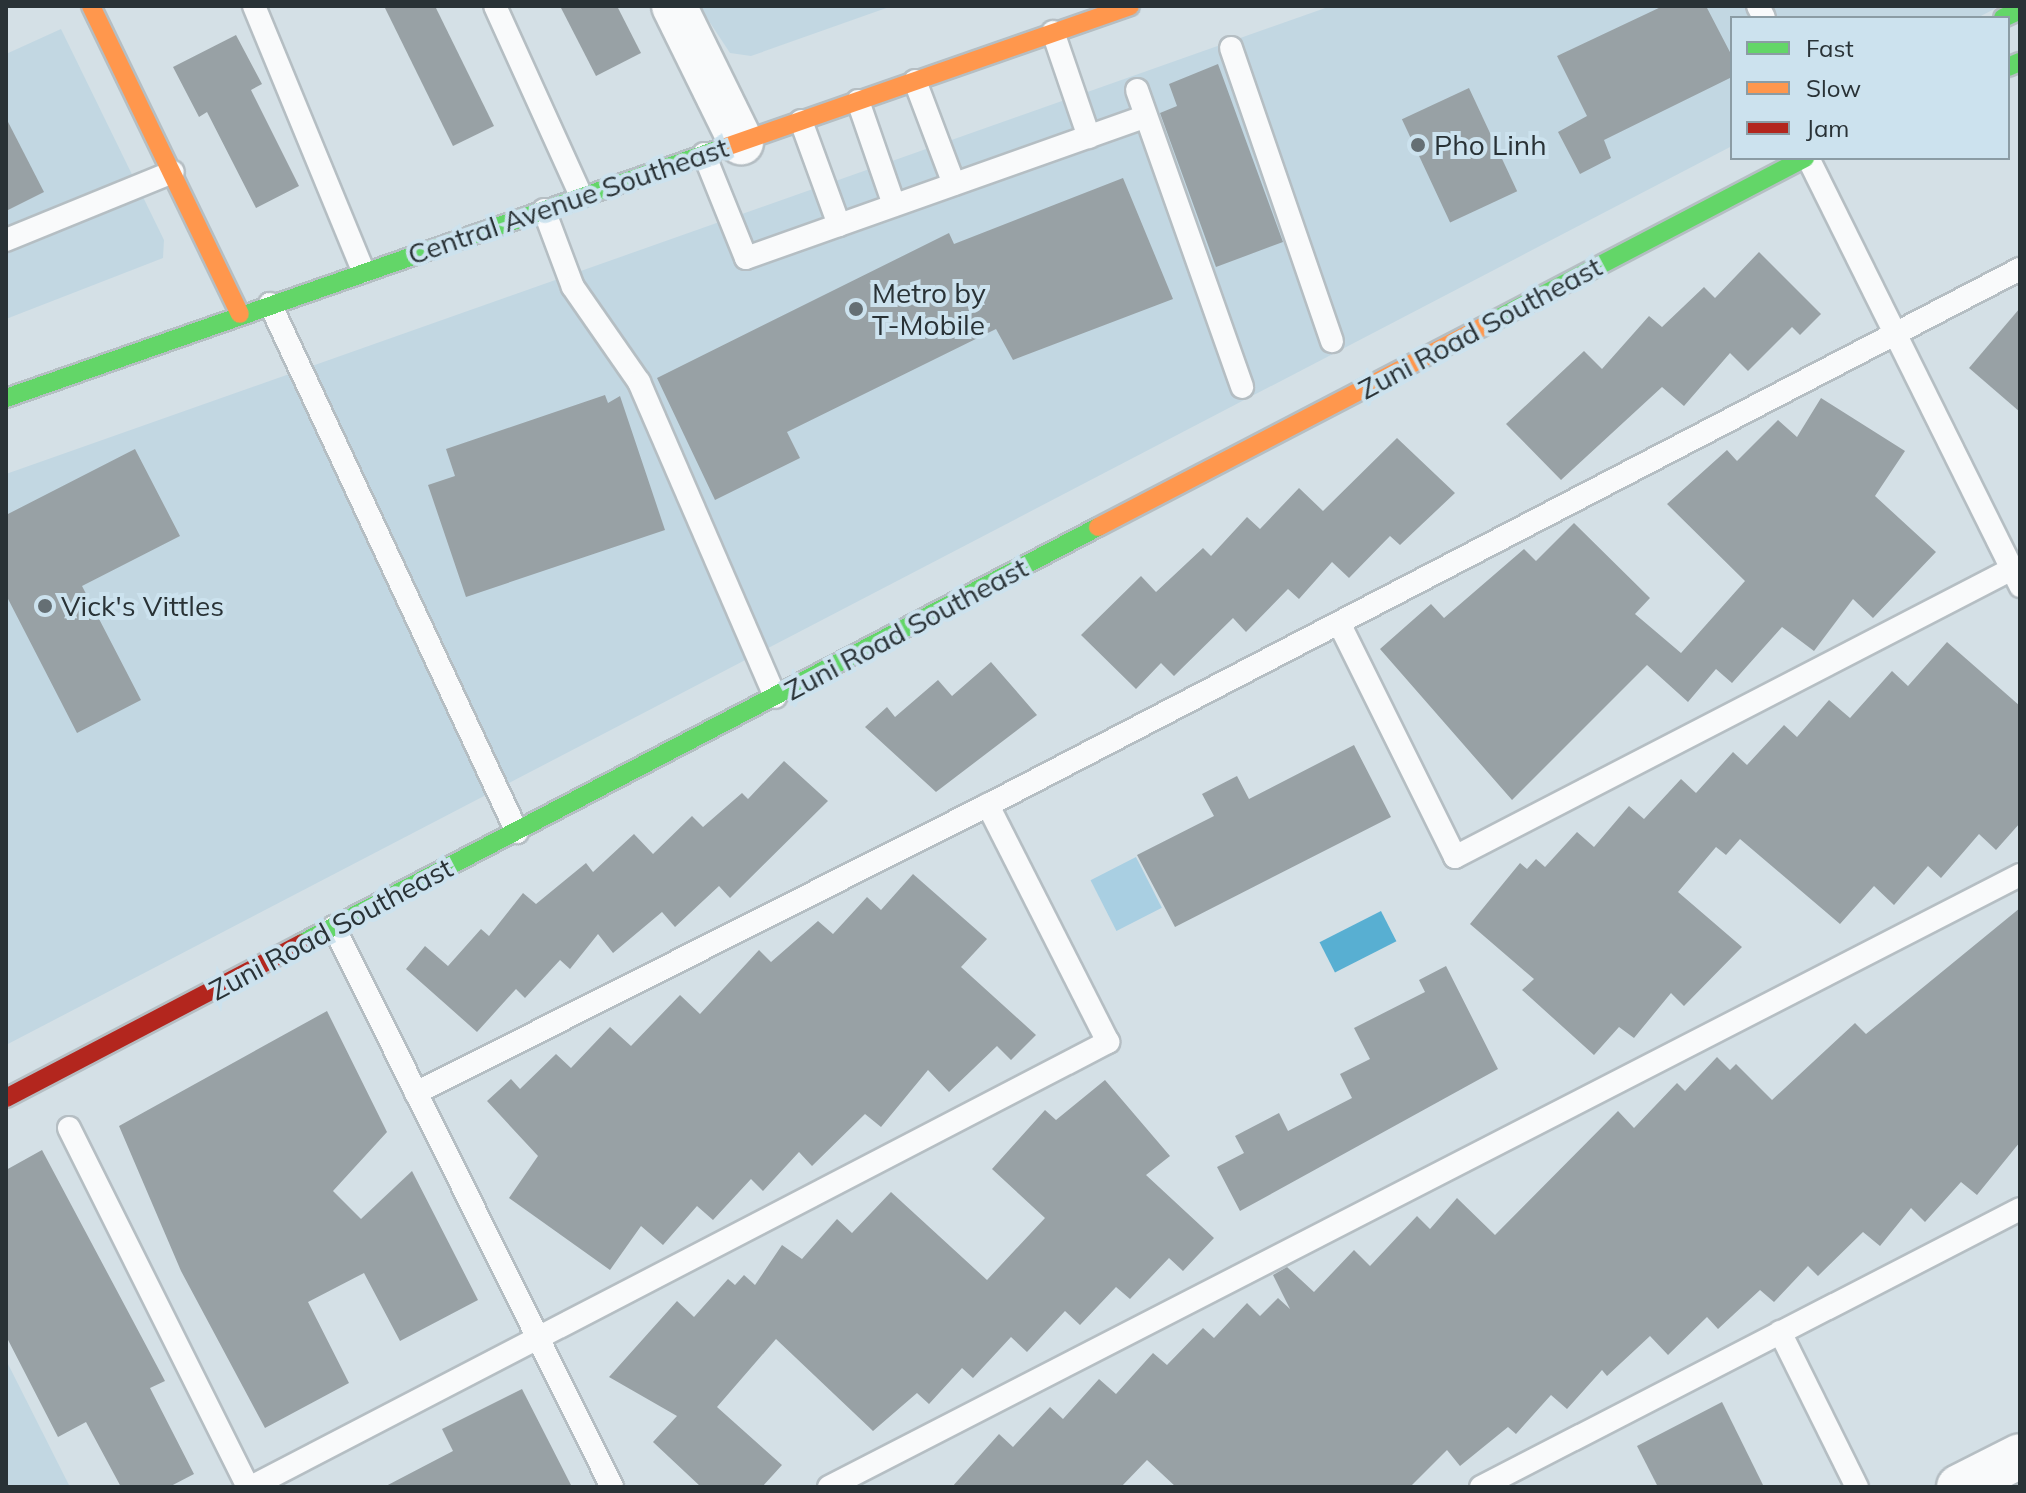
<!DOCTYPE html>
<html>
<head>
<meta charset="utf-8">
<style>
	body { margin:0 }
	#map { position:relative; width:2026px; height:1493px; overflow:hidden; background:#d4e0e6; font-family:Mulish,sans-serif }
	div>[style] { position:absolute }
	[style*='--x'] { left:calc(var(--x)*1px); top:calc(var(--y)*1px); width:calc(var(--w)*1px); rotate:calc(var(--a)*1deg) }
	.built>* { inset:0; background:#c2d7e2 }
	.green>* { inset:0; background:#a9cfe2; transform-origin:0 0 }
	.water>* { inset:0; background:#58afd2; transform-origin:0 0 }
	.building>* { inset:0; background:#98a1a5; transform-origin:0 0 }
	.roads { filter:drop-shadow(2px 0 #b5bec3) drop-shadow(-2px 0 #b5bec3) drop-shadow(0 2px #b5bec3) drop-shadow(0 -2px #b5bec3) }
	.lane>* { height:22px; margin:-11px; padding:0 11px; transform-origin:11px; border-radius:11px; background:#f9fafb }
	.street>* { height:44px; margin:-22px; padding:0 22px; transform-origin:22px; border-radius:22px; background:#f9fafb }
	.fast>* { height:18px; margin:-9px; padding:0 9px; transform-origin:9px; border-radius:9px; background:#63d668 }
	.slow>* { height:18px; margin:-9px; padding:0 9px; transform-origin:9px; border-radius:9px; background:#ff974d }
	.jam>* { height:18px; margin:-9px; padding:0 9px; transform-origin:9px; border-radius:9px; background:#b3261e }
	.dots>* { width:22px; height:22px; translate:-50% -50%; box-sizing:border-box; border:4px solid #cce2ee; border-radius:50% }
	span { translate:-50% -50%; white-space:nowrap; text-align:center; line-height:1.15; -webkit-text-stroke:8px #cce2ee; paint-order:stroke }
	.poi-label { font-size:28px; color:#293236 }
	.left { translate:0 -50%; text-align:left }
	.street-label { font-size:28px; color:#293236 }
	.frame { position:absolute; inset:0; border:8px solid #293236; pointer-events:none }
	.legend { position:absolute; left:1730px; top:16px; width:280px; height:144px; box-sizing:border-box; background:#cce2ee; border:2px solid #8b9ca4; margin:0; padding:10px 14px; list-style:none; font-size:24px; color:#293236 }
	.legend li { display:flex; align-items:center; gap:16px; height:40px }
	.legend b { width:40px; border:2px solid #8b9ca4 }
</style>
</head>
<body>
<div id="map">
	<div class="built">
		<div style="clip-path:polygon(699px 6px,892px 6px,751px 56px,730px 53px)"></div>
		<div style="clip-path:polygon(1331px 6px,2000px 6px,1977px 18px,1732px 18px,1732px 146px,6px 1045px,6px 474px)"></div>
		<div style="clip-path:polygon(61px 29px,164px 240px,163px 258px,6px 319px,6px 54px)"></div>
		<div style="clip-path:polygon(6px 1360px,70px 1487px,6px 1487px)"></div>
	</div>
	<div class="green">
		<div style="left:1136px;top:857px;width:57px;height:51px;rotate:63deg"></div>
	</div>
	<div class="water">
		<div style="left:1381px;top:911px;width:34px;height:69px;rotate:63deg"></div>
	</div>
	<div class="building">
		<div style="clip-path:polygon(384px 6px,435px 6px,494px 126px,453px 146px)"></div>
		<div style="clip-path:polygon(560px 6px,617px 6px,641px 53px,596px 76px)"></div>
		<div style="clip-path:polygon(1663px 6px,1706px 6px,1732px 56px,1732px 77px,1604px 140px,1611px 158px,1580px 174px,1558px 132px,1587px 116px,1557px 56px)"></div>
		<div style="clip-path:polygon(236px 35px,262px 84px,251px 90px,299px 186px,256px 208px,207px 112px,199px 117px,173px 67px)"></div>
		<div style="clip-path:polygon(1218px 64px,1283px 242px,1216px 267px,1160px 113px,1177px 106px,1169px 84px)"></div>
		<div style="left:1469px;top:88px;width:114px;height:74px;rotate:65deg"></div>
		<div style="clip-path:polygon(6px 118px,44px 192px,6px 211px)"></div>
		<div style="clip-path:polygon(1123px 178px,1173px 299px,1013px 360px,996px 329px,787px 432px,800px 458px,715px 500px,657px 378px,949px 233px,954px 244px)"></div>
		<div style="clip-path:polygon(1759px 252px,1821px 314px,1800px 335px,1792px 327px,1748px 371px,1730px 353px,1684px 406px,1662px 387px,1561px 480px,1506px 424px,1584px 351px,1602px 369px,1649px 316px,1662px 327px,1704px 287px,1715px 298px)"></div>
		<div style="clip-path:polygon(2020px 308px,2020px 412px,1969px 368px)"></div>
		<div style="clip-path:polygon(605px 395px,608px 403px,620px 396px,665px 530px,466px 597px,428px 485px,455px 476px,446px 449px)"></div>
		<div style="clip-path:polygon(1821px 398px,1905px 451px,1875px 496px,1936px 552px,1873px 618px,1853px 599px,1814px 651px,1782px 627px,1732px 683px,1716px 669px,1688px 702px,1647px 665px,1512px 800px,1380px 649px,1431px 604px,1444px 618px,1524px 549px,1536px 561px,1574px 523px,1650px 598px,1635px 614px,1681px 653px,1745px 581px,1667px 504px,1727px 450px,1737px 461px,1778px 420px,1797px 437px)"></div>
		<div style="clip-path:polygon(1397px 438px,1455px 493px,1400px 545px,1390px 536px,1349px 578px,1332px 562px,1299px 599px,1288px 589px,1246px 632px,1233px 618px,1174px 676px,1161px 663px,1136px 689px,1081px 635px,1141px 576px,1156px 592px,1203px 548px,1211px 556px,1247px 517px,1260px 529px,1299px 488px,1323px 511px)"></div>
		<div style="clip-path:polygon(135px 449px,180px 536px,82px 586px,141px 700px,77px 733px,6px 595px,6px 515px)"></div>
		<div style="clip-path:polygon(1947px 642px,2020px 706px,2020px 823px,1996px 850px,1979px 834px,1941px 878px,1928px 866px,1894px 905px,1874px 886px,1840px 924px,1740px 839px,1726px 855px,1716px 847px,1678px 892px,1742px 947px,1684px 1006px,1671px 993px,1634px 1038px,1619px 1027px,1594px 1055px,1522px 990px,1534px 979px,1470px 924px,1520px 863px,1527px 869px,1536px 859px,1545px 867px,1577px 832px,1594px 847px,1629px 806px,1644px 819px,1681px 779px,1696px 793px,1733px 752px,1747px 765px,1784px 725px,1797px 737px,1829px 700px,1850px 718px,1892px 671px,1908px 686px)"></div>
		<div style="clip-path:polygon(991px 662px,1037px 715px,936px 792px,865px 727px,887px 707px,895px 717px,938px 680px,952px 696px)"></div>
		<div style="clip-path:polygon(1354px 745px,1391px 817px,1175px 927px,1137px 855px,1214px 816px,1202px 794px,1237px 776px,1249px 799px)"></div>
		<div style="clip-path:polygon(784px 761px,828px 801px,730px 898px,719px 886px,675px 927px,662px 912px,613px 953px,598px 934px,570px 969px,560px 960px,525px 998px,516px 989px,477px 1032px,406px 969px,425px 946px,448px 966px,481px 929px,489px 936px,523px 893px,536px 904px,586px 863px,593px 872px,634px 834px,653px 854px,692px 816px,703px 827px,742px 793px,748px 799px)"></div>
		<div style="clip-path:polygon(913px 874px,987px 939px,961px 967px,1036px 1035px,1011px 1060px,997px 1046px,949px 1092px,928px 1070px,881px 1127px,865px 1114px,812px 1166px,799px 1152px,763px 1191px,751px 1179px,713px 1220px,697px 1206px,663px 1245px,641px 1226px,610px 1270px,509px 1198px,538px 1156px,487px 1101px,511px 1079px,520px 1089px,556px 1054px,571px 1068px,610px 1027px,631px 1046px,680px 995px,700px 1014px,759px 950px,771px 962px,818px 921px,833px 934px,867px 897px,881px 910px)"></div>
		<div style="clip-path:polygon(2020px 908px,2020px 1142px,1977px 1195px,1961px 1182px,1925px 1222px,1911px 1208px,1880px 1246px,1863px 1232px,1818px 1276px,1808px 1266px,1774px 1302px,1760px 1290px,1718px 1329px,1707px 1317px,1668px 1355px,1650px 1336px,1607px 1376px,1602px 1370px,1567px 1409px,1551px 1395px,1516px 1434px,1508px 1427px,1460px 1466px,1447px 1450px,1410px 1487px,1176px 1487px,1147px 1460px,1121px 1487px,952px 1487px,999px 1434px,1013px 1447px,1050px 1407px,1063px 1419px,1099px 1379px,1116px 1394px,1153px 1353px,1167px 1365px,1203px 1328px,1214px 1338px,1247px 1303px,1260px 1316px,1278px 1298px,1290px 1309px,1273px 1275px,1287px 1267px,1314px 1292px,1354px 1250px,1370px 1266px,1417px 1216px,1430px 1229px,1457px 1198px,1495px 1235px,1618px 1111px,1634px 1128px,1677px 1083px,1685px 1091px,1717px 1057px,1730px 1070px,1736px 1064px,1772px 1100px,1855px 1023px,1866px 1034px)"></div>
		<div style="clip-path:polygon(1446px 966px,1498px 1069px,1240px 1211px,1217px 1167px,1244px 1153px,1235px 1136px,1279px 1113px,1288px 1131px,1352px 1098px,1340px 1074px,1370px 1059px,1354px 1028px,1425px 992px,1419px 980px)"></div>
		<div style="clip-path:polygon(327px 1011px,387px 1132px,333px 1191px,361px 1219px,412px 1171px,478px 1300px,400px 1341px,364px 1273px,308px 1302px,349px 1383px,265px 1428px,181px 1271px,119px 1126px)"></div>
		<div style="clip-path:polygon(1105px 1080px,1170px 1156px,1146px 1175px,1214px 1238px,1183px 1271px,1169px 1258px,1130px 1299px,1116px 1287px,1080px 1325px,1065px 1311px,1027px 1352px,1011px 1337px,973px 1378px,962px 1368px,929px 1404px,917px 1393px,873px 1431px,776px 1339px,717px 1407px,782px 1465px,762px 1487px,701px 1487px,653px 1442px,677px 1416px,609px 1377px,677px 1301px,694px 1317px,728px 1279px,735px 1285px,744px 1275px,755px 1285px,782px 1245px,802px 1259px,837px 1219px,852px 1233px,891px 1192px,987px 1280px,1045px 1218px,992px 1169px,1045px 1110px,1056px 1120px)"></div>
		<div style="clip-path:polygon(42px 1150px,165px 1381px,150px 1388px,194px 1474px,169px 1487px,121px 1487px,86px 1422px,58px 1437px,6px 1336px,6px 1170px)"></div>
		<div style="clip-path:polygon(522px 1389px,572px 1487px,384px 1487px,453px 1451px,442px 1429px)"></div>
		<div style="clip-path:polygon(1722px 1402px,1764px 1487px,1658px 1487px,1637px 1446px)"></div>
	</div>
	<div class="roads">
		<div class="lane">
			<div style="--x:254;--y:6;--w:287;--a:67.6"></div>
			<div style="--x:495;--y:6;--w:209;--a:65.6"></div>
			<div style="--x:1758;--y:6;--w:13;--a:63"></div>
			<div style="--x:1053;--y:32;--w:111;--a:71.1"></div>
			<div style="--x:1231;--y:48;--w:310;--a:71"></div>
			<div style="--x:915;--y:81;--w:110;--a:69.3"></div>
			<div style="--x:1137;--y:90;--w:315;--a:70.5"></div>
			<div style="--x:858;--y:101;--w:110;--a:70.9"></div>
			<div style="--x:801;--y:121;--w:111;--a:69.9"></div>
			<div style="--x:704;--y:154;--w:112;--a:68"></div>
			<div style="--x:746;--y:258;--w:424;--a:-19.5"></div>
			<div style="--x:1808;--y:158;--w:478;--a:63.6"></div>
			<div style="--x:544;--y:210;--w:82;--a:69.4"></div>
			<div style="--x:573;--y:287;--w:116;--a:55.2"></div>
			<div style="--x:639;--y:382;--w:343;--a:66.6"></div>
			<div style="--x:6;--y:240;--w:180;--a:-22.2"></div>
			<div style="--x:270;--y:304;--w:583;--a:64.93"></div>
			<div style="--x:1339;--y:623;--w:261;--a:63.6"></div>
			<div style="--x:1455;--y:857;--w:627;--a:-27.34"></div>
			<div style="--x:334;--y:927;--w:625;--a:63.6"></div>
			<div style="--x:416;--y:1093;--w:640;--a:-26.73"></div>
			<div style="--x:988;--y:805;--w:1163;--a:-27.45"></div>
			<div style="--x:69;--y:1128;--w:401;--a:63.5"></div>
			<div style="--x:1780;--y:1332;--w:173;--a:63.6"></div>
			<div style="--x:251;--y:1487;--w:966;--a:-27.44"></div>
			<div style="--x:1108;--y:1042;--w:266;--a:-116.9"></div>
			<div style="--x:829;--y:1487;--w:1339;--a:-27.2"></div>
			<div style="--x:1481;--y:1487;--w:606;--a:-27.28"></div>
		</div>
		<div class="street">
			<div style="--x:674;--y:6;--w:152;--a:63.8"></div>
			<div style="--x:1959;--y:1487;--w:68;--a:-26.9"></div>
		</div>
		<div class="fast">
			<div style="--x:2003;--y:18;--w:19;--a:-25"></div>
			<div style="--x:2008;--y:67;--w:13;--a:-23"></div>
			<div style="--x:1495;--y:320;--w:350;--a:-27.6"></div>
			<div style="--x:6;--y:398;--w:756;--a:-19.23"></div>
			<div style="--x:302;--y:943;--w:898;--a:-27.59"></div>
		</div>
		<div class="slow">
			<div style="--x:91;--y:6;--w:342;--a:64.2"></div>
			<div style="--x:720;--y:149;--w:434;--a:-19.2"></div>
			<div style="--x:1098;--y:527;--w:448;--a:-27.5"></div>
		</div>
		<div class="jam">
			<div style="--x:6;--y:1098;--w:334;--a:-27.6"></div>
		</div>
	</div>
	<div class="dots">
		<div style="left:1418px;top:145px;background:#656f74"></div>
		<div style="left:856px;top:309px;background:#656f74"></div>
		<div style="left:45px;top:606px;background:#656f74"></div>
	</div>
	<div class="poi-label">
		<span class="left" style="left:1434px;top:145px">Pho Linh</span>
		<span class="left" style="left:872px;top:309px">Metro by<br>T-Mobile</span>
		<span class="left" style="left:61px;top:606px">Vick's Vittles</span>
	</div>
	<div class="street-label">
		<span style="left:568px;top:201px;rotate:-19deg">Central Avenue Southeast</span>
		<span style="left:1480px;top:328px;rotate:-28deg">Zuni Road Southeast</span>
		<span style="left:906px;top:629px;rotate:-28deg">Zuni Road Southeast</span>
		<span style="left:331px;top:929px;rotate:-28deg">Zuni Road Southeast</span>
	</div>
	<div class="frame"></div>
	<ul class="legend">
	<li><b style="height:10px;background:#63d668"></b>Fast</li>
	<li><b style="height:10px;background:#ff974d"></b>Slow</li>
	<li><b style="height:10px;background:#b3261e"></b>Jam</li>
	</ul>
</div>
</body>
</html>
